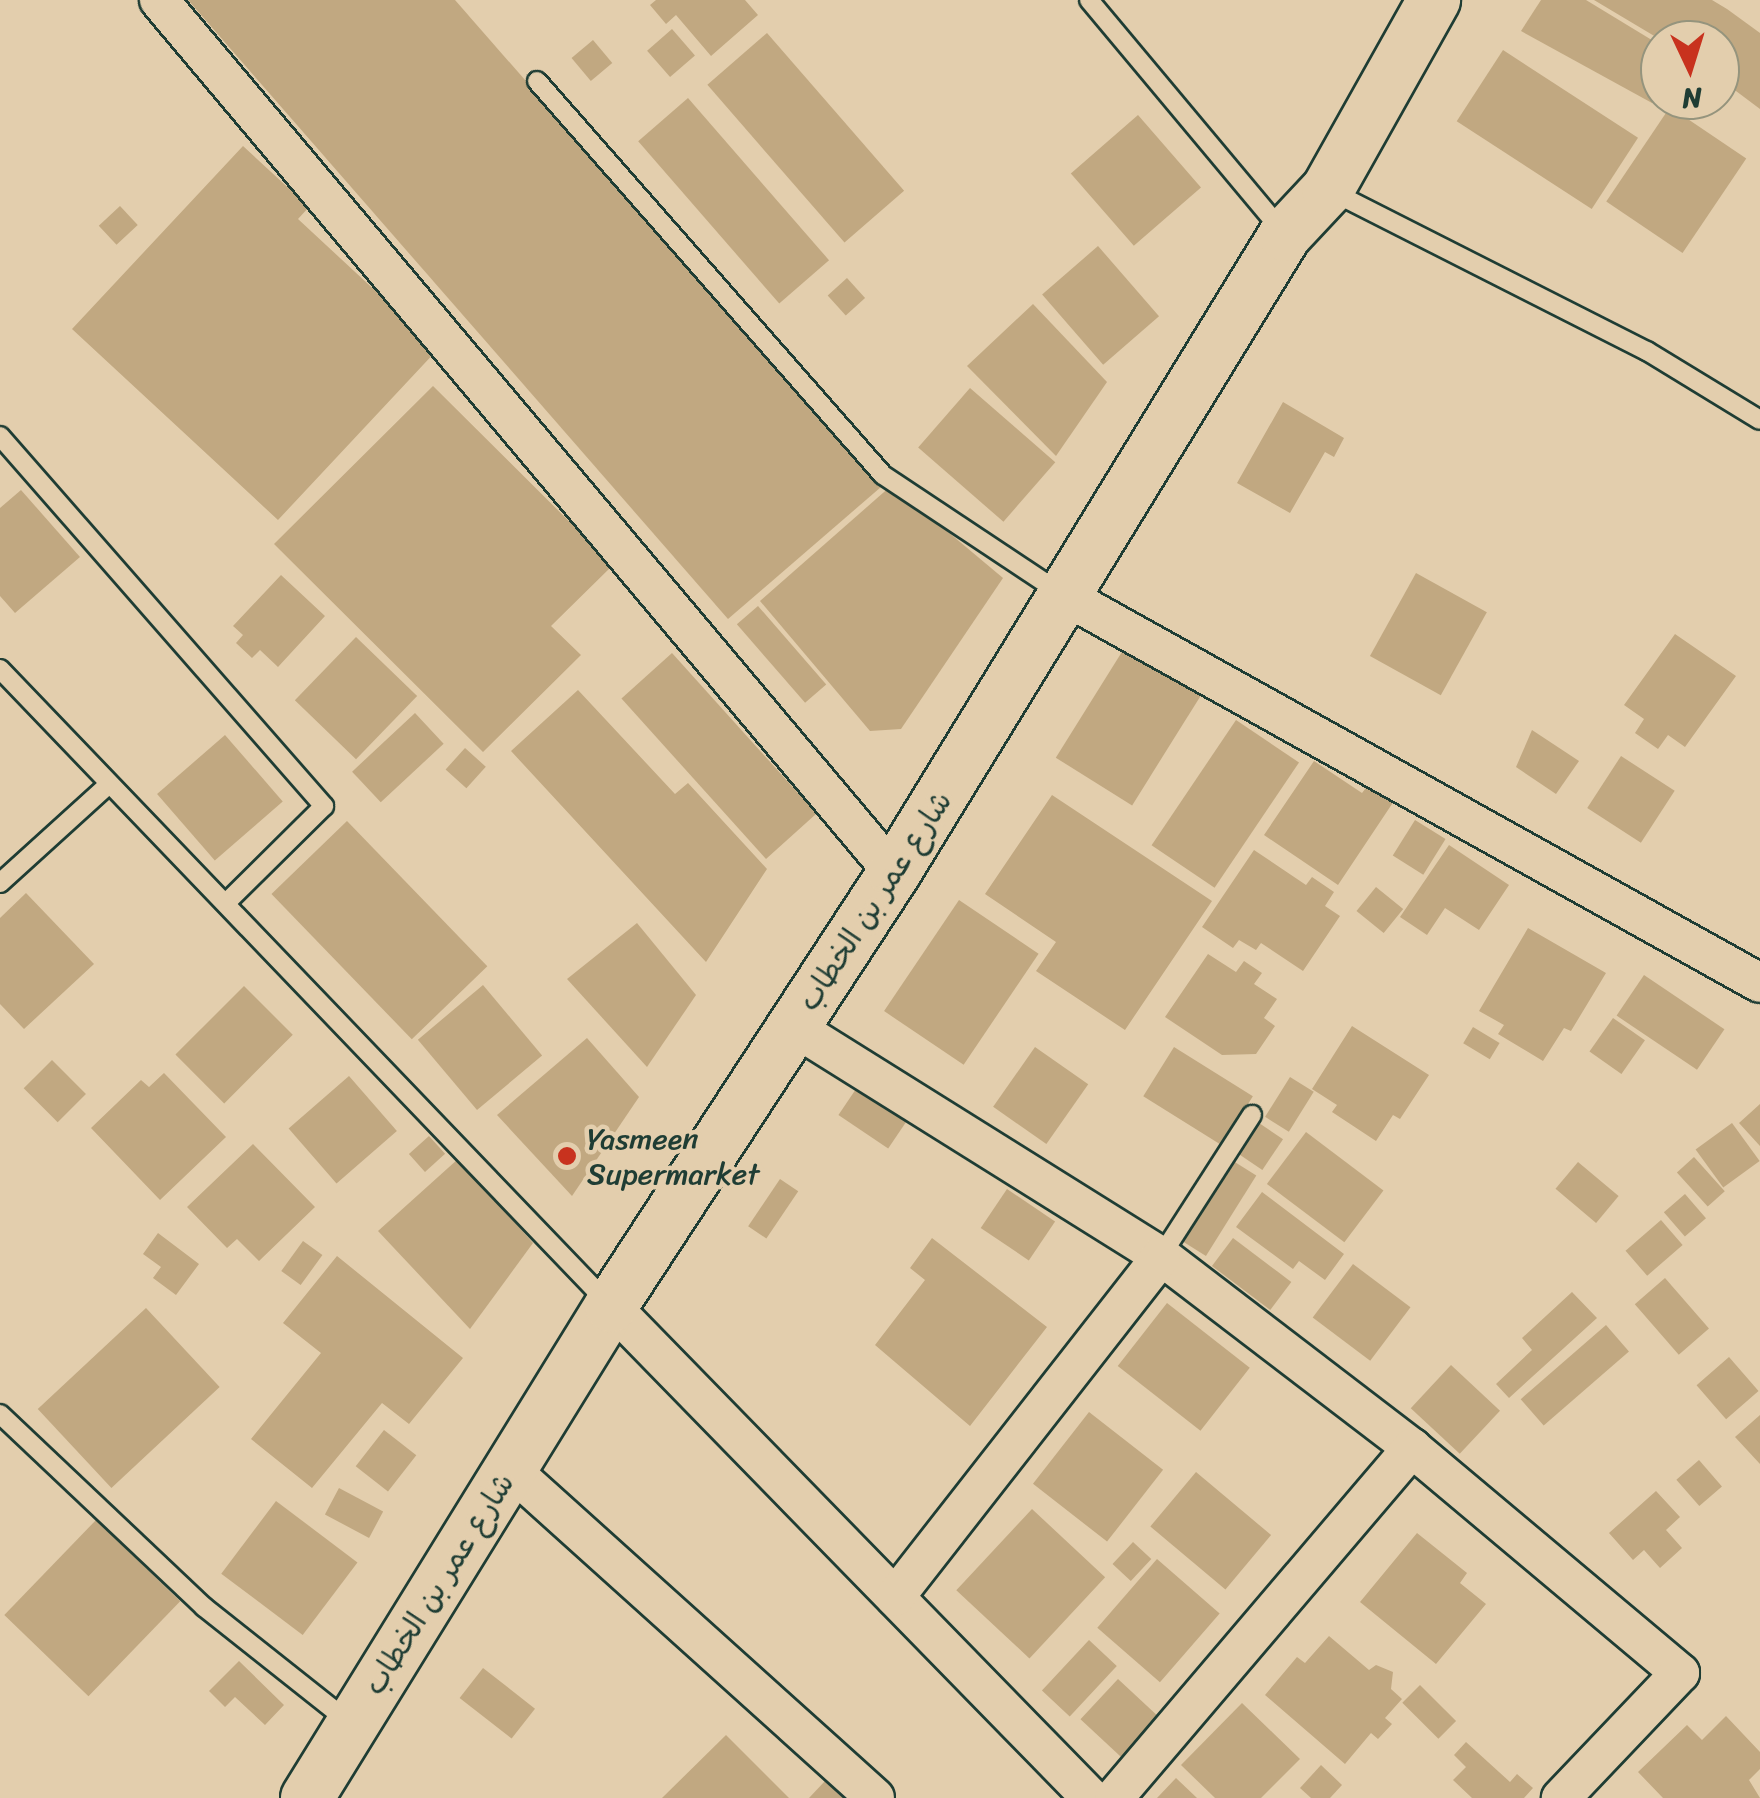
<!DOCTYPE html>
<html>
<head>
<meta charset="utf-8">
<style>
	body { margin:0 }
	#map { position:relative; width:1760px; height:1798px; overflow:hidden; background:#e3cead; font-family:Sriracha,"Playpen Sans Arabic",sans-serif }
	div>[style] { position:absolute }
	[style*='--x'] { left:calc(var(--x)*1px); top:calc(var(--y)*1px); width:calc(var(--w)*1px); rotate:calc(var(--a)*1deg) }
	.building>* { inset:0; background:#c1a881; transform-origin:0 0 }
	.roads { filter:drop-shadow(2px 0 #1f3d34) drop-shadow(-2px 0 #1f3d34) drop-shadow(0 2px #1f3d34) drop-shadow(0 -2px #1f3d34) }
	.service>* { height:18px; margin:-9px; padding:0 9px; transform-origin:9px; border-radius:9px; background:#e3cead }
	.minor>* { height:38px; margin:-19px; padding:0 19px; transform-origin:19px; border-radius:19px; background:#e3cead }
	.secondary>* { height:52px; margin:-26px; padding:0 26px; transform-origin:26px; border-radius:26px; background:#e3cead }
	.dots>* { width:28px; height:28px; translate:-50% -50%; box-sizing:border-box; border:5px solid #e3cead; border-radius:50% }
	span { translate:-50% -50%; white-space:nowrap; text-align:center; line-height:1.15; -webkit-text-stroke:9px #e3cead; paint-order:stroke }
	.street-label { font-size:30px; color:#1f3d34 }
	.poi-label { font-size:30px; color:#1f3d34 }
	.left { translate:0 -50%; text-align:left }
	.north { position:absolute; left:1640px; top:20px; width:100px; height:100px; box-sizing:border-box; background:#e3cead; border:2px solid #95947d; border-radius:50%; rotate:176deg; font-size:28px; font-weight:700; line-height:40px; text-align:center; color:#1f3d34 }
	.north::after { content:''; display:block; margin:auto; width:35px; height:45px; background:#c8321e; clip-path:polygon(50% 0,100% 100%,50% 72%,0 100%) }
</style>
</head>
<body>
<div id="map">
	<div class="building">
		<div style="clip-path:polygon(188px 0,455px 0,881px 487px,728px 619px)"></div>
		<div style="clip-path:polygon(656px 0,745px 0,758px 15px,711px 56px,676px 15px,666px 24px,650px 5px)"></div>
		<div style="clip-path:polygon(1541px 0,1586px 0,1660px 45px,1660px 90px,1652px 103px,1521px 31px)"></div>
		<div style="clip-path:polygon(1594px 0,1712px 0,1727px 9px,1760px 33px,1760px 109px,1720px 79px,1720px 40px,1661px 40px)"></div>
		<div style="left:672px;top:29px;width:35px;height:33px;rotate:49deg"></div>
		<div style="left:767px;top:33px;width:209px;height:79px;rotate:49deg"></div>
		<div style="left:593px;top:40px;width:30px;height:28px;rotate:50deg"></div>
		<div style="left:1503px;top:50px;width:161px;height:85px;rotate:33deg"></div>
		<div style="left:688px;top:98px;width:215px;height:66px;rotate:49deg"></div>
		<div style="left:1670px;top:107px;width:92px;height:114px;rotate:34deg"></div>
		<div style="left:1138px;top:115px;width:96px;height:89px;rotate:49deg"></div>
		<div style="clip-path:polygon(243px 146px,309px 207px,298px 219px,438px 349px,278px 520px,72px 329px)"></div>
		<div style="left:120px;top:206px;width:26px;height:29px;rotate:47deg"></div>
		<div style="left:1098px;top:246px;width:93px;height:74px;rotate:49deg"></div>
		<div style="left:847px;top:278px;width:27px;height:26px;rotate:48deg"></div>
		<div style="clip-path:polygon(1033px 304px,1107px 382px,1056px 456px,967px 366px)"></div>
		<div style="clip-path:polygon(433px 386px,613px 565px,551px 626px,581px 655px,483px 752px,274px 544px)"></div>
		<div style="left:970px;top:388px;width:113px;height:79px;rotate:41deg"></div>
		<div style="clip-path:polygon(1283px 402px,1344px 438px,1334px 457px,1325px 452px,1290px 513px,1237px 483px)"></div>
		<div style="clip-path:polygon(892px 485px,1003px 578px,901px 729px,870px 731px,760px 601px)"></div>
		<div style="clip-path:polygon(21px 490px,80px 557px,15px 613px,0 596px,0 508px)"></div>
		<div style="left:1416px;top:573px;width:81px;height:95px;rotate:29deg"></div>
		<div style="clip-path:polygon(281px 575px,325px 616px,278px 667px,260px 650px,252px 658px,236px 643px,243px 635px,233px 626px)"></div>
		<div style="left:758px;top:606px;width:104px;height:28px;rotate:49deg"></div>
		<div style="clip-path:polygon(1675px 634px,1736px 676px,1685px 747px,1668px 735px,1658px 749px,1635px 733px,1644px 719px,1624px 705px)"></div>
		<div style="left:356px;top:637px;width:85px;height:88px;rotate:44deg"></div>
		<div style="left:1130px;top:639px;width:90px;height:140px;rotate:32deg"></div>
		<div style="left:672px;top:653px;width:216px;height:68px;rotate:48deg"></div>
		<div style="clip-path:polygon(578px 690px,675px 794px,688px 783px,767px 869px,706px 962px,511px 751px)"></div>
		<div style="left:415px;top:713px;width:42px;height:86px;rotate:47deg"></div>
		<div style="left:1236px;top:720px;width:76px;height:151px;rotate:34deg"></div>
		<div style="clip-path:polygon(1532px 730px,1579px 761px,1556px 794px,1516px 767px)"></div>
		<div style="left:225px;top:735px;width:88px;height:90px;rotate:49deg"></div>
		<div style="left:465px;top:748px;width:28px;height:29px;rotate:42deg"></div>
		<div style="left:1621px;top:756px;width:64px;height:62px;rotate:33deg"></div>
		<div style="clip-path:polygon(1314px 761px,1362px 793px,1369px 784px,1394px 801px,1338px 885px,1264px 835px)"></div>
		<div style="clip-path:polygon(1052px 795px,1212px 901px,1125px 1030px,1036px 971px,1056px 942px,985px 894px)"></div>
		<div style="left:1415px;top:820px;width:36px;height:42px;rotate:32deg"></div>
		<div style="left:347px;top:821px;width:202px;height:105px;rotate:46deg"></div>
		<div style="clip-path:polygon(1449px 845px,1509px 885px,1479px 930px,1445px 908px,1427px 935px,1400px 917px)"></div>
		<div style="clip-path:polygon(1254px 850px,1306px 885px,1312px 877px,1334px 892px,1325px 906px,1340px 916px,1303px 971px,1261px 943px,1256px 950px,1239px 940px,1233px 948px,1202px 927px)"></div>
		<div style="left:1376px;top:887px;width:35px;height:31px;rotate:39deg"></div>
		<div style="clip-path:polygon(26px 893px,94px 964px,24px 1029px,0 1004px,0 918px)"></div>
		<div style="left:959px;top:900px;width:96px;height:134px;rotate:34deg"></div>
		<div style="clip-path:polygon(637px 923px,696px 995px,647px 1067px,567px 979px)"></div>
		<div style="clip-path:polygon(1528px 928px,1606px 973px,1571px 1031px,1564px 1028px,1543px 1061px,1498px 1034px,1504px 1025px,1479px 1011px)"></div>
		<div style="clip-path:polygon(1208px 954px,1236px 972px,1244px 961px,1262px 973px,1254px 984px,1277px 999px,1264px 1018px,1275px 1026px,1256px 1054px,1222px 1055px,1165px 1017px)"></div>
		<div style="left:1644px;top:975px;width:97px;height:49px;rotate:34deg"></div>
		<div style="left:483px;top:985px;width:92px;height:85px;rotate:50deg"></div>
		<div style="left:244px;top:986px;width:69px;height:97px;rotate:45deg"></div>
		<div style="left:1613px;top:1018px;width:39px;height:41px;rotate:35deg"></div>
		<div style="clip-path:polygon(1352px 1026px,1429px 1075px,1400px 1119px,1393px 1115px,1376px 1141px,1332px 1112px,1337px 1105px,1312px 1089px)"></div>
		<div style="left:1473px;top:1027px;width:31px;height:19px;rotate:31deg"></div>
		<div style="clip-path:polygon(587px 1038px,639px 1097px,572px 1196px,497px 1115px)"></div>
		<div style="left:1035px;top:1047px;width:65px;height:73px;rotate:35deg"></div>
		<div style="left:1174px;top:1047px;width:93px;height:58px;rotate:32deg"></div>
		<div style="left:52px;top:1060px;width:48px;height:40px;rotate:45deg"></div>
		<div style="clip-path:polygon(164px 1073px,226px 1137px,160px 1200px,91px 1128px,141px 1080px,149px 1087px)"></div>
		<div style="left:349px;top:1076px;width:73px;height:80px;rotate:49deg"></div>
		<div style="left:1290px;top:1077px;width:28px;height:47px;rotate:32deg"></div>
		<div style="left:858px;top:1086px;width:60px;height:35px;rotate:34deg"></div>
		<div style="clip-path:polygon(1760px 1104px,1760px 1146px,1739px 1123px)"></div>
		<div style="left:1259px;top:1123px;width:29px;height:37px;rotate:34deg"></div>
		<div style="left:1732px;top:1123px;width:47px;height:45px;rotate:54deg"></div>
		<div style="left:1306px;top:1132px;width:97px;height:65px;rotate:37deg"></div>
		<div style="left:429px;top:1136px;width:24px;height:27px;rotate:48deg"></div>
		<div style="clip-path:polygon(253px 1144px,315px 1207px,259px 1261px,237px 1239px,227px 1248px,187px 1207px)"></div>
		<div style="left:1694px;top:1157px;width:46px;height:23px;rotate:48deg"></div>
		<div style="clip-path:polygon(458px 1159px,533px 1243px,470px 1329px,378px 1231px)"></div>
		<div style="left:1230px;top:1159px;width:31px;height:95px;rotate:32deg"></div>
		<div style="left:1578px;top:1162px;width:53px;height:35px;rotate:40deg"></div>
		<div style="left:780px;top:1179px;width:22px;height:57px;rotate:34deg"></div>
		<div style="left:1007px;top:1189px;width:58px;height:47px;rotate:34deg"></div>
		<div style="clip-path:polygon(1262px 1192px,1344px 1254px,1325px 1280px,1299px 1261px,1293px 1269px,1236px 1227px)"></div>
		<div style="left:1685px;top:1194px;width:32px;height:28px;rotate:49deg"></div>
		<div style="left:1661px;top:1220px;width:33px;height:47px;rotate:49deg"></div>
		<div style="clip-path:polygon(158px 1233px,199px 1264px,176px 1295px,153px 1278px,161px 1267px,143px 1254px)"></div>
		<div style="clip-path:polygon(932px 1238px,1047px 1327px,970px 1426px,875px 1345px,925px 1280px,910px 1268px)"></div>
		<div style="left:1233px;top:1238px;width:73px;height:35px;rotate:37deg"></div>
		<div style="left:303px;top:1241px;width:24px;height:37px;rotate:36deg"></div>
		<div style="clip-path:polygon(337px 1256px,463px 1358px,409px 1424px,382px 1403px,312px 1488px,251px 1439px,321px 1353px,283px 1323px)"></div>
		<div style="left:1353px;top:1264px;width:72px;height:67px;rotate:37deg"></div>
		<div style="left:1665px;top:1278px;width:67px;height:40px;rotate:49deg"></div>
		<div style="clip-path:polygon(1572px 1292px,1597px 1318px,1509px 1398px,1496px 1384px,1532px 1350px,1522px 1338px)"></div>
		<div style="left:1167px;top:1303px;width:105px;height:80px;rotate:38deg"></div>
		<div style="left:146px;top:1308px;width:108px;height:148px;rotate:47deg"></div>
		<div style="left:1606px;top:1325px;width:35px;height:113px;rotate:49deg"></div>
		<div style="left:1729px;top:1357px;width:45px;height:43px;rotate:49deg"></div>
		<div style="left:1451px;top:1365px;width:67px;height:59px;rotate:43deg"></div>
		<div style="left:1089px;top:1412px;width:94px;height:91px;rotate:38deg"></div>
		<div style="clip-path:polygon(1760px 1415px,1760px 1464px,1735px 1437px)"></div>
		<div style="left:384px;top:1430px;width:41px;height:46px;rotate:38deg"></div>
		<div style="left:1699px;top:1460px;width:35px;height:30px;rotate:49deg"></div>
		<div style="left:1196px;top:1472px;width:98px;height:71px;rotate:40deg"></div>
		<div style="left:339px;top:1488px;width:50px;height:30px;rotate:28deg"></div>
		<div style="clip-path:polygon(1656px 1491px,1680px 1517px,1666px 1530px,1682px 1548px,1660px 1568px,1644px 1550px,1633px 1560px,1609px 1533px)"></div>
		<div style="left:276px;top:1501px;width:102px;height:91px;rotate:37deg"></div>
		<div style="left:1032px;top:1509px;width:100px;height:111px;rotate:43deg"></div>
		<div style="left:96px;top:1520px;width:117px;height:132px;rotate:44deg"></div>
		<div style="clip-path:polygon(1417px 1533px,1467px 1573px,1460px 1583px,1486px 1604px,1436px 1664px,1360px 1602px)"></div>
		<div style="left:1133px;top:1542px;width:25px;height:30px;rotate:43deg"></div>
		<div style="left:1157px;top:1559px;width:83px;height:91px;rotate:41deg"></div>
		<div style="clip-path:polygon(1329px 1636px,1369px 1670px,1376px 1665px,1393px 1672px,1391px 1689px,1402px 1699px,1385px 1718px,1392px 1724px,1378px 1739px,1371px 1733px,1345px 1764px,1265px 1695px,1297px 1657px,1305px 1663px)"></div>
		<div style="left:1089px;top:1640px;width:38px;height:69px;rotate:43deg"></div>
		<div style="clip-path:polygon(239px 1661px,284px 1705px,265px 1725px,235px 1697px,225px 1707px,209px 1691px)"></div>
		<div style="left:483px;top:1668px;width:66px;height:38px;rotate:38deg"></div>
		<div style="left:1118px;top:1679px;width:57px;height:55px;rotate:43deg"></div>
		<div style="left:1420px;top:1685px;width:51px;height:25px;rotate:45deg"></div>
		<div style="clip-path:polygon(1242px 1703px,1300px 1759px,1261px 1798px,1215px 1798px,1181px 1765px)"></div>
		<div style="clip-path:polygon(1726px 1716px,1760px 1752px,1760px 1769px,1749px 1780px,1760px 1798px,1663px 1798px,1638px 1772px,1687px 1725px,1702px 1740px)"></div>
		<div style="clip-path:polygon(726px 1735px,789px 1798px,662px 1798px)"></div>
		<div style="clip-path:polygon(1466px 1742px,1510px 1782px,1517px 1774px,1533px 1788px,1524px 1798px,1472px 1798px,1453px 1780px,1466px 1767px,1454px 1755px)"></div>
		<div style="clip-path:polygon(1321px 1765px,1342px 1785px,1330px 1798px,1311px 1798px,1300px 1788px)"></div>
		<div style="clip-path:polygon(1176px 1778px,1197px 1798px,1157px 1798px)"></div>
		<div style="clip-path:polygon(825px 1781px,843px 1798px,809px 1798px)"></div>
	</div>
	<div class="roads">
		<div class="service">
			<div style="--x:1089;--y:0;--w:301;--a:50.1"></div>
			<div style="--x:537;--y:81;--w:524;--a:48.71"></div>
			<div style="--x:883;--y:475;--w:215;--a:33.6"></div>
			<div style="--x:1333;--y:192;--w:352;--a:26.9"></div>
			<div style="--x:1647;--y:351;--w:132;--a:31.4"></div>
			<div style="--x:0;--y:436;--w:492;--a:48.8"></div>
			<div style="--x:324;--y:806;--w:136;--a:135.3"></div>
			<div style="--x:0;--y:669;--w:877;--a:46.2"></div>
			<div style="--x:0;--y:883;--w:146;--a:-42.2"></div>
			<div style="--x:1161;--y:1256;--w:168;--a:-57.2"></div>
			<div style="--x:0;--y:1414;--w:281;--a:43.4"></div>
			<div style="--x:204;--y:1607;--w:184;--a:38.4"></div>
		</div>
		<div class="minor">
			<div style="--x:159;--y:0;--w:1141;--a:49.91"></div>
			<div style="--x:1065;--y:596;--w:795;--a:29.11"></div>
			<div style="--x:794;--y:1027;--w:433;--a:32"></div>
			<div style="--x:1161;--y:1256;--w:316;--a:37.4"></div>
			<div style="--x:1412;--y:1448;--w:350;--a:40"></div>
			<div style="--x:1680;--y:1673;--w:173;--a:133.6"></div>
			<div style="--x:611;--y:1306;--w:687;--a:45.71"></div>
			<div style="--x:510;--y:1469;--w:491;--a:42"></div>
			<div style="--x:895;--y:1597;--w:432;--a:-52"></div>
			<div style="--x:1114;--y:1798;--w:460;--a:-49.6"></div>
		</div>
		<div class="secondary">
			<div style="--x:307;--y:1798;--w:578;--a:-58.29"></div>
			<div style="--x:611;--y:1306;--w:517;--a:-56.83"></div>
			<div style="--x:894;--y:873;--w:748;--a:-58.5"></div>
			<div style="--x:1285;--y:235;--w:63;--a:-46.9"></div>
			<div style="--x:1328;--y:189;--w:217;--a:-60.7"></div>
		</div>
	</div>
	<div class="dots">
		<div style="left:567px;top:1156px;background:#c8321e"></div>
	</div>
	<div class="street-label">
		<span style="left:875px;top:901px;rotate:-57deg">شارع عمر بن الخطاب</span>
		<span style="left:439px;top:1584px;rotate:-58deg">شارع عمر بن الخطاب</span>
	</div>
	<div class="poi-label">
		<span class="left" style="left:587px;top:1156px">Yasmeen<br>Supermarket</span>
	</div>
	<div class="north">N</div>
</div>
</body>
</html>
